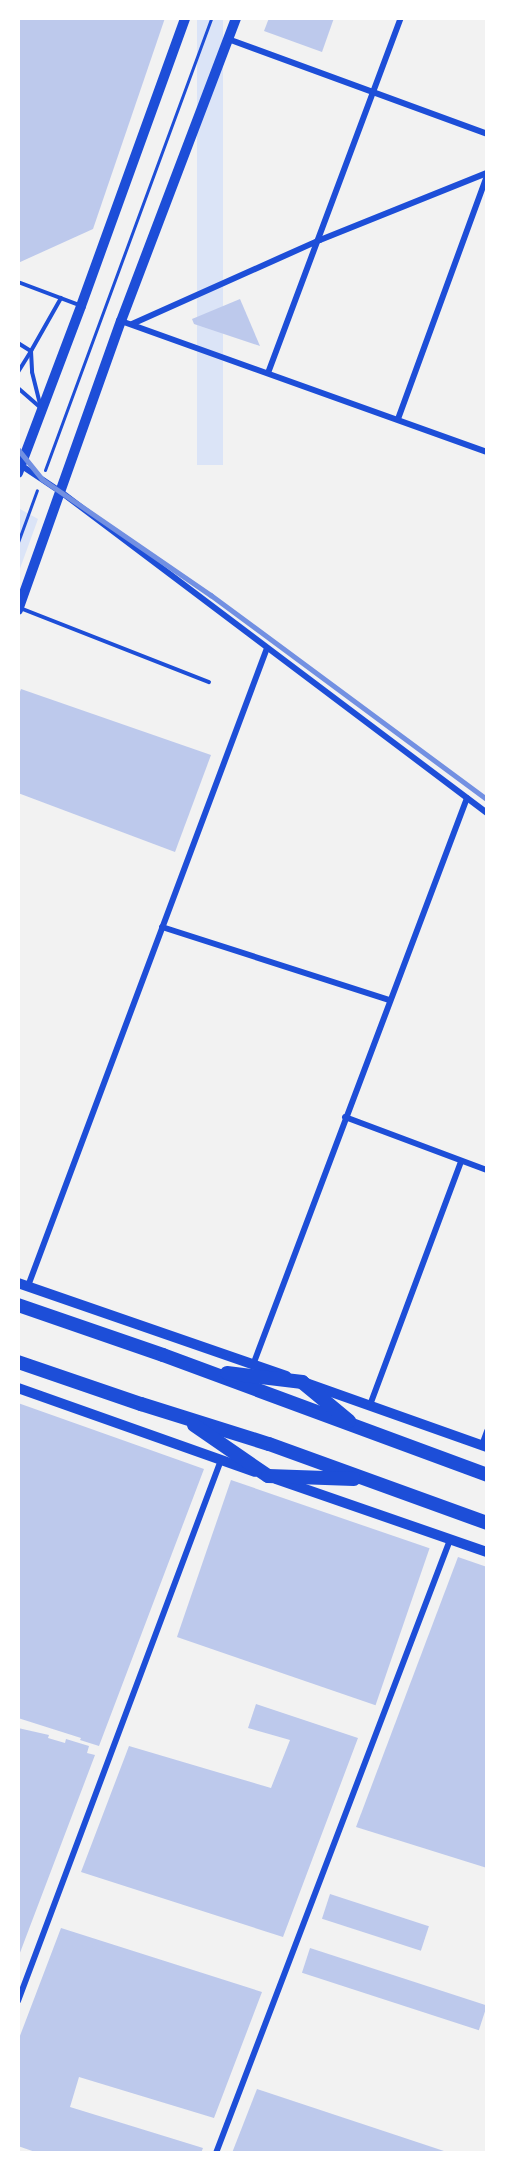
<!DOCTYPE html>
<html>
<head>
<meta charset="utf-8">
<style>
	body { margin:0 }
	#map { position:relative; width:505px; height:2171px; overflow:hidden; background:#f2f2f2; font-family:"Space Grotesk",sans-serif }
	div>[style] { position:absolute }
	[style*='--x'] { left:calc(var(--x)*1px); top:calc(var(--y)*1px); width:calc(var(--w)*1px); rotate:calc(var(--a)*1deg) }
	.green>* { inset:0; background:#dbe4f7; transform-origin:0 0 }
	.building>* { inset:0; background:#bdc9ec; transform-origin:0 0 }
	.path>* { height:3px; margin:-1.5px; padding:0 1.5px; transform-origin:1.5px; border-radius:1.5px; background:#1d4ed8 }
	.service>* { height:4px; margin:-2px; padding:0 2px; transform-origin:2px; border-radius:2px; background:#1d4ed8 }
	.minor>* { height:6px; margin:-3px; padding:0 3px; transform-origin:3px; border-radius:3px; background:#1d4ed8 }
	.secondary>* { height:10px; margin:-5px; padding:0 5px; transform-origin:5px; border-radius:5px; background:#1d4ed8 }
	.motorway>* { height:14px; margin:-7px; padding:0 7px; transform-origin:7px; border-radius:7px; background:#1d4ed8 }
	.rail>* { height:4.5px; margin:-2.25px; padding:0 2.25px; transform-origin:2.25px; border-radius:2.25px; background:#7290e2 }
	span { translate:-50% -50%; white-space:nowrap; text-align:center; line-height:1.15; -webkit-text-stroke:4.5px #fff; paint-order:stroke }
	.frame { position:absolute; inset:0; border:20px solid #fff; pointer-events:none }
</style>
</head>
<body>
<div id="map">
	<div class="green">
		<div style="left:197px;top:18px;width:26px;height:447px"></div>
		<div style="clip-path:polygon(20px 509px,38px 519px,18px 574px,18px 514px)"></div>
	</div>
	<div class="building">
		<div style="clip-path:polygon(18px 18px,165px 18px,93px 229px,18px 263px)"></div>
		<div style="clip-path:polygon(269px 18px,334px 18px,322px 52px,264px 31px)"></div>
		<div style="clip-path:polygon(240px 299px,260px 346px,194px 324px,192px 319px)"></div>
		<div style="clip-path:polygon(21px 689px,211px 755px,175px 852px,18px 793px,18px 697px)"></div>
		<div style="clip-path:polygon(18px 1403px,204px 1469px,99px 1746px,80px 1740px,81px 1738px,18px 1718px)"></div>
		<div style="left:231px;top:1480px;width:210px;height:166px;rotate:19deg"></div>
		<div style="clip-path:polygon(458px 1557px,487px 1567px,487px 1868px,356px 1827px)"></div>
		<div style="clip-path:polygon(256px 1704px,358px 1738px,283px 1937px,81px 1872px,129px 1746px,271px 1788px,290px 1740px,248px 1728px)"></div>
		<div style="clip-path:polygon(18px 1728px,49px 1735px,48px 1738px,65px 1743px,66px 1739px,89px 1746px,87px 1753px,95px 1755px,18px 1958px)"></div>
		<div style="left:330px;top:1894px;width:104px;height:26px;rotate:18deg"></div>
		<div style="clip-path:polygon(61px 1928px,262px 1992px,214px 2118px,79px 2077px,70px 2107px,203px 2148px,201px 2153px,38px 2153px,18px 2146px,18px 2041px)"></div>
		<div style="left:310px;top:1948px;width:186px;height:26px;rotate:18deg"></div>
		<div style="clip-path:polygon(257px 2089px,450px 2153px,232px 2153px)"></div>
	</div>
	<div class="path">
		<div style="--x:45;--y:470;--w:482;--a:-69.8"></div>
		<div style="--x:18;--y:542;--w:55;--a:-69.9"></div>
	</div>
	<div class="service">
		<div style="--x:18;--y:282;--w:65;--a:20.7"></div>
		<div style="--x:18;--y:343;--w:15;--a:32"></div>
		<div style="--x:31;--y:351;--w:61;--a:-60.5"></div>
		<div style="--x:31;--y:351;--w:21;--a:87"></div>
		<div style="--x:32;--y:372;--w:32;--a:76"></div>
		<div style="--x:18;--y:372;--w:25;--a:-58"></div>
		<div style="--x:18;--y:388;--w:30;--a:41"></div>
		<div style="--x:20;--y:608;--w:203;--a:21.4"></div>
	</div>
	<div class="minor">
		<div style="--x:228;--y:39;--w:276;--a:20.1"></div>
		<div style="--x:121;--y:321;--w:389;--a:19.7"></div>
		<div style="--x:132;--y:324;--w:206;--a:-24.1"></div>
		<div style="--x:320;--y:240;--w:180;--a:-21.9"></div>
		<div style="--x:268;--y:373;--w:379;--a:-69.5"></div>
		<div style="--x:398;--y:419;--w:259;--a:-69.9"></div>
		<div style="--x:19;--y:464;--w:50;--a:33.7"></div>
		<div style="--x:61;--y:492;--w:533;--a:37"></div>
		<div style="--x:162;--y:927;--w:239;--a:17.8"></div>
		<div style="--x:345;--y:1117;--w:152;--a:20.5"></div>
		<div style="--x:28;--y:1286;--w:681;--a:-69.46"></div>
		<div style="--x:253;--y:1365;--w:606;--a:-69.32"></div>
		<div style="--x:370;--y:1405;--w:260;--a:-69.5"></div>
		<div style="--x:482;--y:1445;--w:15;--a:-70"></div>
		<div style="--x:18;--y:2001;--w:578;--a:-69.43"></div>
		<div style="--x:216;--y:2153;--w:656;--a:-69.11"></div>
	</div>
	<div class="secondary">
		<div style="--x:18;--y:473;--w:178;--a:-69.3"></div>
		<div style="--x:81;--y:306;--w:306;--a:-70.1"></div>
		<div style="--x:18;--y:610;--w:307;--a:-70.4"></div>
		<div style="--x:121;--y:321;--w:324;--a:-69.2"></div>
		<div style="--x:18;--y:1283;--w:284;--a:19.1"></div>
		<div style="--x:306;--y:1383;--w:192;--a:19.5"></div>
		<div style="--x:18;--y:1388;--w:251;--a:19.5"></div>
		<div style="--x:276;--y:1479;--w:223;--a:19.1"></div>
	</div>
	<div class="motorway">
		<div style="--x:18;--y:1305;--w:153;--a:19"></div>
		<div style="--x:163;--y:1355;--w:346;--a:20.3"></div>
		<div style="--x:18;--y:1362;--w:130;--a:18.9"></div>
		<div style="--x:141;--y:1404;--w:134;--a:17.4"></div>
		<div style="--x:269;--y:1444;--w:232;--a:19.9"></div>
		<div style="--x:227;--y:1373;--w:76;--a:6.8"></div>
		<div style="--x:302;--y:1382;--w:61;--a:39.7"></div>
		<div style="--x:194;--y:1425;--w:90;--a:34.6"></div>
		<div style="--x:268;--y:1476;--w:86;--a:2"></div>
	</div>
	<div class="rail">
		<div style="--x:18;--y:449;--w:38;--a:51"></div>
		<div style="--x:42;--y:479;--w:205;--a:34.5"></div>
		<div style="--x:211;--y:595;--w:343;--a:36.5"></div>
	</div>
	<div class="frame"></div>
</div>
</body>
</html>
